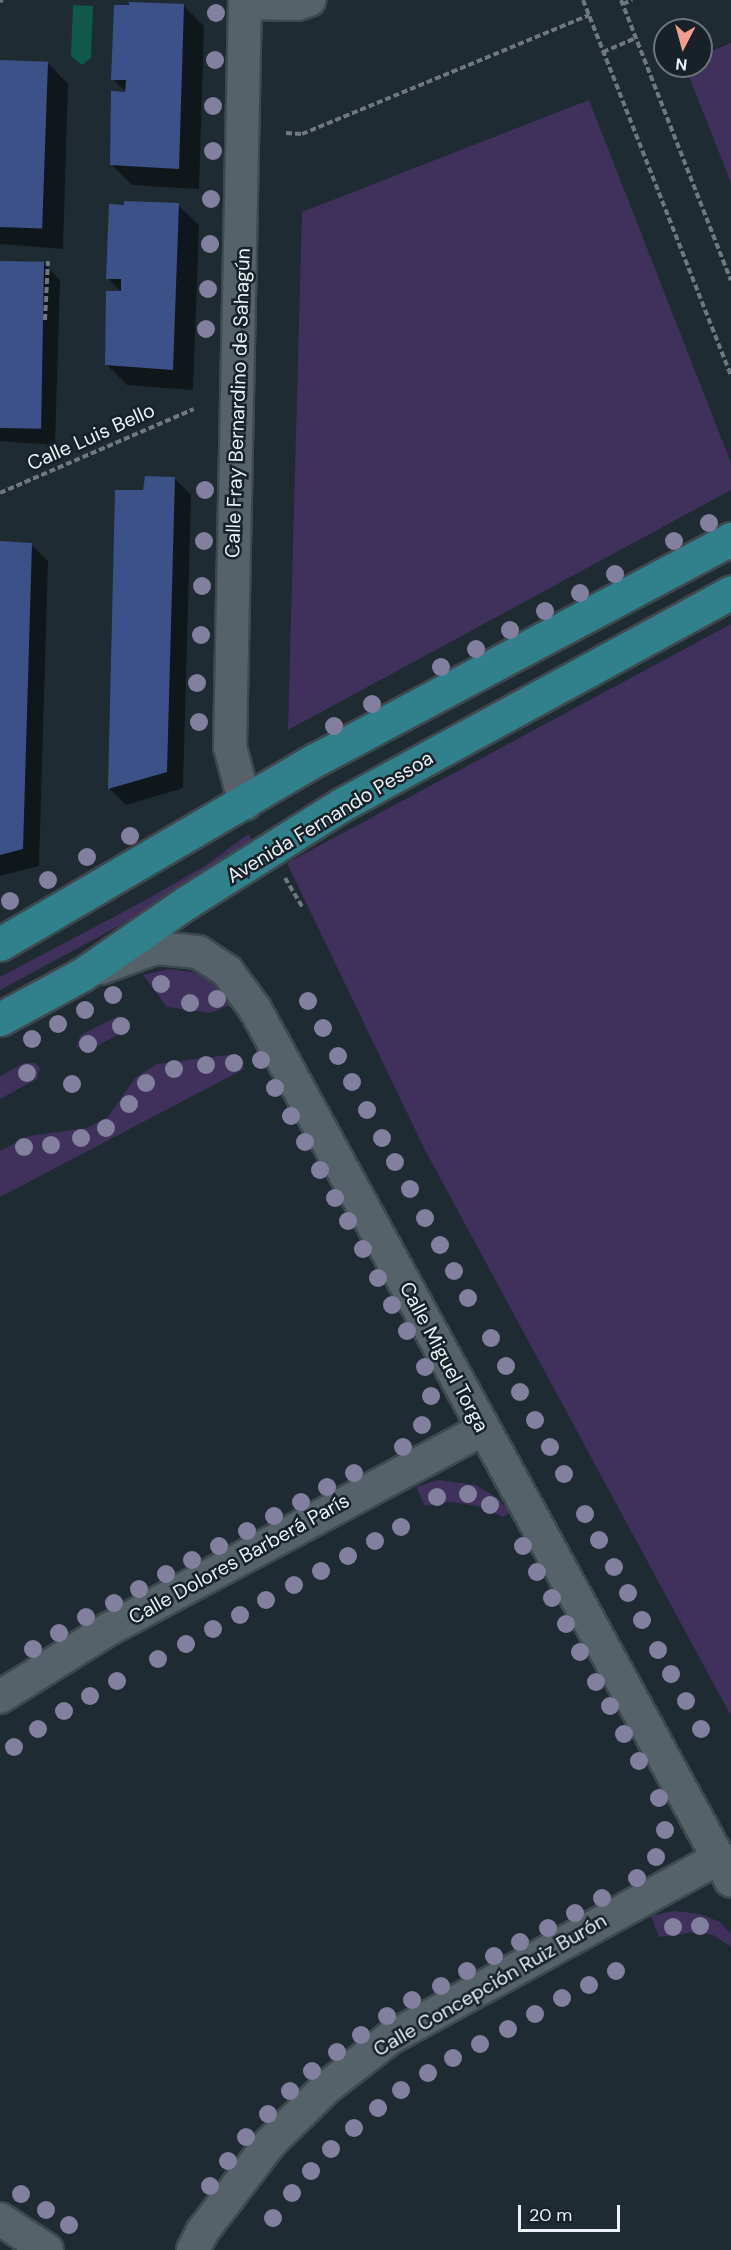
<!DOCTYPE html>
<html>
<head>
<meta charset="utf-8">
<style>
	body { margin:0 }
	#map { position:relative; width:731px; height:2250px; overflow:hidden; background:#1f2b32; font-family:"DM Sans",sans-serif }
	div>[style] { position:absolute }
	[style*='--x'] { left:calc(var(--x)*1px); top:calc(var(--y)*1px); width:calc(var(--w)*1px); rotate:calc(var(--a)*1deg) }
	.green>* { inset:0; background:#3f315c }
	.water>* { inset:0; background:#0e5948 }
	.shadow>* { inset:0; background:#0007 }
	.building>* { inset:0; background:#3c5187; transform-origin:0 0 }
	.path>* { height:4px; margin-top:-2px; transform-origin:0; background:repeating-linear-gradient(90deg,#6e787e 0 6px,transparent 0 9px) }
	.roads { filter:drop-shadow(2px 0 #3e494f) drop-shadow(-2px 0 #3e494f) drop-shadow(0 2px #3e494f) drop-shadow(0 -2px #3e494f) }
	.street>* { height:32px; margin:-16px; padding:0 16px; transform-origin:16px; border-radius:16px; background:#55626a }
	.primary>* { height:33px; margin:-16.5px; padding:0 16.5px; transform-origin:16.5px; border-radius:16.5px; background:#30818b }
	.trees>* { width:18px; height:18px; margin:-9px; border-radius:50%; background:#83809f }
	span { translate:-50% -50%; white-space:nowrap; text-align:center; line-height:1.15; -webkit-text-stroke:5px #162128; paint-order:stroke }
	.street-label { font-size:20px; color:#eaf2f7 }
	.north { position:absolute; left:653px; top:18px; width:60px; height:60px; box-sizing:border-box; background:#162128; border:2px solid #6b757b; border-radius:50%; rotate:186deg; font-size:16px; font-weight:700; line-height:24px; text-align:center; color:#eaf2f7 }
	.north::after { content:''; display:block; margin:auto; width:21px; height:27px; background:#f49d8c; clip-path:polygon(50% 0,100% 100%,50% 72%,0 100%) }
	.scale { position:absolute; left:518px; top:2205px; width:102px; height:27px; box-sizing:border-box; border:3px solid #eaf2f7; border-top:0; padding-left:8px; font-size:18px; line-height:21px; white-space:nowrap; color:#eaf2f7; -webkit-text-stroke:4px #162128; paint-order:stroke }
</style>
</head>
<body>
<div id="map">
	<div class="green">
		<div style="clip-path:polygon(731px 43px,731px 183px,685px 66px,701px 66px,701px 56px)"></div>
		<div style="clip-path:polygon(589px 100px,731px 463px,731px 490px,288px 730px,302px 212px)"></div>
		<div style="clip-path:polygon(731px 624px,731px 1716px,424px 1148px,287px 863px)"></div>
		<div style="clip-path:polygon(248px 834px,254px 843px,152px 908px,0 990px,0 977px,144px 901px,208px 864px)"></div>
		<div style="clip-path:polygon(169px 969px,193px 972px,212px 981px,233px 1004px,210px 1013px,167px 1007px,143px 975px)"></div>
		<div style="clip-path:polygon(118px 1016px,130px 1021px,127px 1030px,86px 1052px,76px 1046px,81px 1035px)"></div>
		<div style="clip-path:polygon(235px 1054px,244px 1069px,0 1197px,0 1151px,29px 1136px,87px 1128px,108px 1117px,135px 1078px,157px 1064px)"></div>
		<div style="clip-path:polygon(24px 1063px,35px 1063px,40px 1068px,37px 1079px,0 1099px,0 1076px)"></div>
		<div style="clip-path:polygon(438px 1480px,476px 1485px,499px 1499px,510px 1513px,503px 1517px,478px 1506px,450px 1502px,425px 1506px,416px 1487px)"></div>
		<div style="clip-path:polygon(674px 1911px,700px 1914px,720px 1922px,731px 1934px,731px 1947px,713px 1935px,695px 1932px,659px 1937px,651px 1916px)"></div>
	</div>
	<div class="water">
		<div style="clip-path:polygon(73px 5px,93px 6px,91px 58px,82px 65px,71px 56px)"></div>
	</div>
	<div class="shadow">
		<div style="clip-path:polygon(183px 5px,204px 26px,199px 189px,132px 185px,111px 164px,127px 93px,113px 79px)"></div>
		<div style="clip-path:polygon(48px 63px,68px 84px,63px 249px,0 244px,0 64px)"></div>
		<div style="clip-path:polygon(178px 205px,199px 225px,193px 390px,127px 385px,106px 364px,122px 293px,108px 278px)"></div>
		<div style="clip-path:polygon(44px 263px,60px 280px,55px 445px,0 441px,0 264px)"></div>
		<div style="clip-path:polygon(175px 479px,191px 495px,183px 788px,126px 805px,109px 788px,144px 492px)"></div>
		<div style="clip-path:polygon(31px 545px,48px 561px,39px 866px,0 876px,0 551px)"></div>
	</div>
	<div class="building">
		<div style="clip-path:polygon(129px 2px,184px 4px,179px 169px,110px 165px,111px 91px,125px 92px,126px 80px,111px 80px,114px 5px,129px 5px)"></div>
		<div style="left:0;top:60px;width:48px;height:167px;rotate:2deg"></div>
		<div style="clip-path:polygon(124px 201px,179px 203px,173px 370px,105px 365px,106px 291px,121px 291px,121px 279px,106px 279px,109px 204px,124px 205px)"></div>
		<div style="left:0;top:261px;width:44px;height:167px;rotate:1deg"></div>
		<div style="clip-path:polygon(145px 476px,175px 477px,167px 772px,108px 789px,115px 490px,143px 490px)"></div>
		<div style="clip-path:polygon(0 541px,32px 543px,23px 849px,0 855px)"></div>
	</div>
	<div class="path">
		<div style="--x:583;--y:0;--w:404;--a:68.5"></div>
		<div style="--x:621;--y:0;--w:301;--a:68.6"></div>
		<div style="--x:0;--y:1;--w:3;--a:-18"></div>
		<div style="--x:623;--y:4;--w:10;--a:-24"></div>
		<div style="--x:603;--y:52;--w:36;--a:-23"></div>
		<div style="--x:286;--y:133;--w:16;--a:4"></div>
		<div style="--x:302;--y:134;--w:311;--a:-22.5"></div>
		<div style="--x:45;--y:320;--w:59;--a:-87.1"></div>
		<div style="--x:0;--y:493;--w:211;--a:-23.4"></div>
		<div style="--x:285;--y:878;--w:35;--a:59"></div>
	</div>
	<div class="roads">
		<div class="street">
			<div style="--x:245;--y:3;--w:52;--a:1.1"></div>
			<div style="--x:297;--y:4;--w:13;--a:-18"></div>
			<div style="--x:245;--y:804;--w:59;--a:-104.7"></div>
			<div style="--x:230;--y:747;--w:747;--a:-88.85"></div>
			<div style="--x:101;--y:968;--w:59;--a:-20"></div>
			<div style="--x:156;--y:948;--w:42;--a:5.4"></div>
			<div style="--x:198;--y:952;--w:35;--a:33"></div>
			<div style="--x:227;--y:971;--w:47;--a:53.6"></div>
			<div style="--x:255;--y:1009;--w:993;--a:61.37"></div>
			<div style="--x:0;--y:1697;--w:128;--a:-32"></div>
			<div style="--x:109;--y:1629;--w:424;--a:-28.1"></div>
			<div style="--x:0;--y:2219;--w:56;--a:33.4"></div>
			<div style="--x:193;--y:2250;--w:20;--a:-63"></div>
			<div style="--x:202;--y:2232;--w:112;--a:-52.6"></div>
			<div style="--x:270;--y:2143;--w:80;--a:-44.5"></div>
			<div style="--x:327;--y:2087;--w:80;--a:-37.9"></div>
			<div style="--x:390;--y:2038;--w:375;--a:-28.7"></div>
		</div>
		<div class="primary">
			<div style="--x:0;--y:944;--w:367;--a:-30.3"></div>
			<div style="--x:317;--y:759;--w:469;--a:-28"></div>
			<div style="--x:0;--y:1019;--w:94;--a:-28.5"></div>
			<div style="--x:83;--y:974;--w:126;--a:-34.7"></div>
			<div style="--x:187;--y:902;--w:182;--a:-32.2"></div>
			<div style="--x:341;--y:805;--w:444;--a:-28.6"></div>
		</div>
	</div>
	<div class="trees">
		<div style="left:216px;top:13px"></div>
		<div style="left:215px;top:60px"></div>
		<div style="left:213px;top:106px"></div>
		<div style="left:213px;top:151px"></div>
		<div style="left:211px;top:199px"></div>
		<div style="left:210px;top:244px"></div>
		<div style="left:208px;top:289px"></div>
		<div style="left:206px;top:329px"></div>
		<div style="left:205px;top:490px"></div>
		<div style="left:709px;top:523px"></div>
		<div style="left:204px;top:541px"></div>
		<div style="left:674px;top:541px"></div>
		<div style="left:615px;top:574px"></div>
		<div style="left:202px;top:586px"></div>
		<div style="left:580px;top:593px"></div>
		<div style="left:545px;top:611px"></div>
		<div style="left:510px;top:630px"></div>
		<div style="left:201px;top:635px"></div>
		<div style="left:476px;top:649px"></div>
		<div style="left:441px;top:667px"></div>
		<div style="left:197px;top:683px"></div>
		<div style="left:372px;top:704px"></div>
		<div style="left:199px;top:722px"></div>
		<div style="left:334px;top:726px"></div>
		<div style="left:130px;top:836px"></div>
		<div style="left:87px;top:857px"></div>
		<div style="left:48px;top:880px"></div>
		<div style="left:10px;top:901px"></div>
		<div style="left:161px;top:984px"></div>
		<div style="left:113px;top:995px"></div>
		<div style="left:217px;top:999px"></div>
		<div style="left:308px;top:1001px"></div>
		<div style="left:190px;top:1003px"></div>
		<div style="left:85px;top:1010px"></div>
		<div style="left:58px;top:1024px"></div>
		<div style="left:121px;top:1026px"></div>
		<div style="left:323px;top:1028px"></div>
		<div style="left:32px;top:1039px"></div>
		<div style="left:88px;top:1044px"></div>
		<div style="left:338px;top:1056px"></div>
		<div style="left:261px;top:1060px"></div>
		<div style="left:234px;top:1063px"></div>
		<div style="left:206px;top:1065px"></div>
		<div style="left:174px;top:1069px"></div>
		<div style="left:27px;top:1073px"></div>
		<div style="left:352px;top:1082px"></div>
		<div style="left:146px;top:1083px"></div>
		<div style="left:72px;top:1084px"></div>
		<div style="left:275px;top:1088px"></div>
		<div style="left:129px;top:1104px"></div>
		<div style="left:367px;top:1110px"></div>
		<div style="left:291px;top:1116px"></div>
		<div style="left:106px;top:1128px"></div>
		<div style="left:81px;top:1138px"></div>
		<div style="left:382px;top:1138px"></div>
		<div style="left:305px;top:1142px"></div>
		<div style="left:51px;top:1145px"></div>
		<div style="left:24px;top:1147px"></div>
		<div style="left:395px;top:1162px"></div>
		<div style="left:320px;top:1170px"></div>
		<div style="left:410px;top:1189px"></div>
		<div style="left:335px;top:1198px"></div>
		<div style="left:425px;top:1218px"></div>
		<div style="left:348px;top:1221px"></div>
		<div style="left:440px;top:1245px"></div>
		<div style="left:363px;top:1249px"></div>
		<div style="left:454px;top:1271px"></div>
		<div style="left:378px;top:1278px"></div>
		<div style="left:468px;top:1298px"></div>
		<div style="left:392px;top:1305px"></div>
		<div style="left:407px;top:1331px"></div>
		<div style="left:491px;top:1338px"></div>
		<div style="left:506px;top:1366px"></div>
		<div style="left:425px;top:1367px"></div>
		<div style="left:520px;top:1392px"></div>
		<div style="left:431px;top:1396px"></div>
		<div style="left:535px;top:1420px"></div>
		<div style="left:422px;top:1425px"></div>
		<div style="left:403px;top:1447px"></div>
		<div style="left:550px;top:1447px"></div>
		<div style="left:354px;top:1473px"></div>
		<div style="left:564px;top:1474px"></div>
		<div style="left:327px;top:1487px"></div>
		<div style="left:468px;top:1494px"></div>
		<div style="left:437px;top:1497px"></div>
		<div style="left:301px;top:1502px"></div>
		<div style="left:490px;top:1505px"></div>
		<div style="left:585px;top:1514px"></div>
		<div style="left:274px;top:1516px"></div>
		<div style="left:401px;top:1527px"></div>
		<div style="left:247px;top:1531px"></div>
		<div style="left:599px;top:1540px"></div>
		<div style="left:375px;top:1541px"></div>
		<div style="left:219px;top:1546px"></div>
		<div style="left:523px;top:1546px"></div>
		<div style="left:348px;top:1556px"></div>
		<div style="left:192px;top:1560px"></div>
		<div style="left:614px;top:1567px"></div>
		<div style="left:321px;top:1571px"></div>
		<div style="left:537px;top:1572px"></div>
		<div style="left:166px;top:1574px"></div>
		<div style="left:294px;top:1585px"></div>
		<div style="left:139px;top:1589px"></div>
		<div style="left:628px;top:1593px"></div>
		<div style="left:552px;top:1598px"></div>
		<div style="left:266px;top:1600px"></div>
		<div style="left:114px;top:1603px"></div>
		<div style="left:240px;top:1615px"></div>
		<div style="left:86px;top:1617px"></div>
		<div style="left:642px;top:1620px"></div>
		<div style="left:566px;top:1624px"></div>
		<div style="left:213px;top:1629px"></div>
		<div style="left:59px;top:1633px"></div>
		<div style="left:186px;top:1644px"></div>
		<div style="left:33px;top:1649px"></div>
		<div style="left:658px;top:1650px"></div>
		<div style="left:580px;top:1652px"></div>
		<div style="left:158px;top:1659px"></div>
		<div style="left:671px;top:1674px"></div>
		<div style="left:117px;top:1681px"></div>
		<div style="left:596px;top:1682px"></div>
		<div style="left:90px;top:1696px"></div>
		<div style="left:686px;top:1701px"></div>
		<div style="left:610px;top:1706px"></div>
		<div style="left:64px;top:1711px"></div>
		<div style="left:38px;top:1729px"></div>
		<div style="left:701px;top:1729px"></div>
		<div style="left:624px;top:1734px"></div>
		<div style="left:14px;top:1747px"></div>
		<div style="left:639px;top:1761px"></div>
		<div style="left:659px;top:1798px"></div>
		<div style="left:665px;top:1830px"></div>
		<div style="left:656px;top:1857px"></div>
		<div style="left:637px;top:1878px"></div>
		<div style="left:602px;top:1898px"></div>
		<div style="left:575px;top:1913px"></div>
		<div style="left:700px;top:1926px"></div>
		<div style="left:673px;top:1927px"></div>
		<div style="left:548px;top:1928px"></div>
		<div style="left:520px;top:1942px"></div>
		<div style="left:494px;top:1956px"></div>
		<div style="left:467px;top:1971px"></div>
		<div style="left:616px;top:1971px"></div>
		<div style="left:589px;top:1985px"></div>
		<div style="left:441px;top:1986px"></div>
		<div style="left:562px;top:1998px"></div>
		<div style="left:412px;top:2000px"></div>
		<div style="left:535px;top:2014px"></div>
		<div style="left:387px;top:2016px"></div>
		<div style="left:508px;top:2029px"></div>
		<div style="left:361px;top:2035px"></div>
		<div style="left:480px;top:2044px"></div>
		<div style="left:337px;top:2052px"></div>
		<div style="left:453px;top:2058px"></div>
		<div style="left:312px;top:2071px"></div>
		<div style="left:428px;top:2073px"></div>
		<div style="left:401px;top:2090px"></div>
		<div style="left:290px;top:2091px"></div>
		<div style="left:378px;top:2108px"></div>
		<div style="left:268px;top:2114px"></div>
		<div style="left:354px;top:2128px"></div>
		<div style="left:246px;top:2137px"></div>
		<div style="left:331px;top:2149px"></div>
		<div style="left:228px;top:2161px"></div>
		<div style="left:311px;top:2171px"></div>
		<div style="left:210px;top:2186px"></div>
		<div style="left:292px;top:2193px"></div>
		<div style="left:21px;top:2194px"></div>
		<div style="left:46px;top:2210px"></div>
		<div style="left:273px;top:2218px"></div>
		<div style="left:69px;top:2225px"></div>
	</div>
	<div class="street-label">
		<span style="left:238px;top:403px;rotate:-88deg">Calle Fray Bernardino de Sahagún</span>
		<span style="left:91px;top:437px;rotate:-24deg">Calle Luis Bello</span>
		<span style="left:330px;top:817px;rotate:-31deg">Avenida Fernando Pessoa</span>
		<span style="left:444px;top:1357px;rotate:62deg">Calle Miguel Torga</span>
		<span style="left:239px;top:1559px;rotate:-29deg">Calle Dolores Barberá París</span>
		<span style="left:490px;top:1985px;rotate:-30deg">Calle Concepción Ruiz Burón</span>
	</div>
	<div class="north">N</div>
	<div class="scale">20 m</div>
</div>
</body>
</html>
